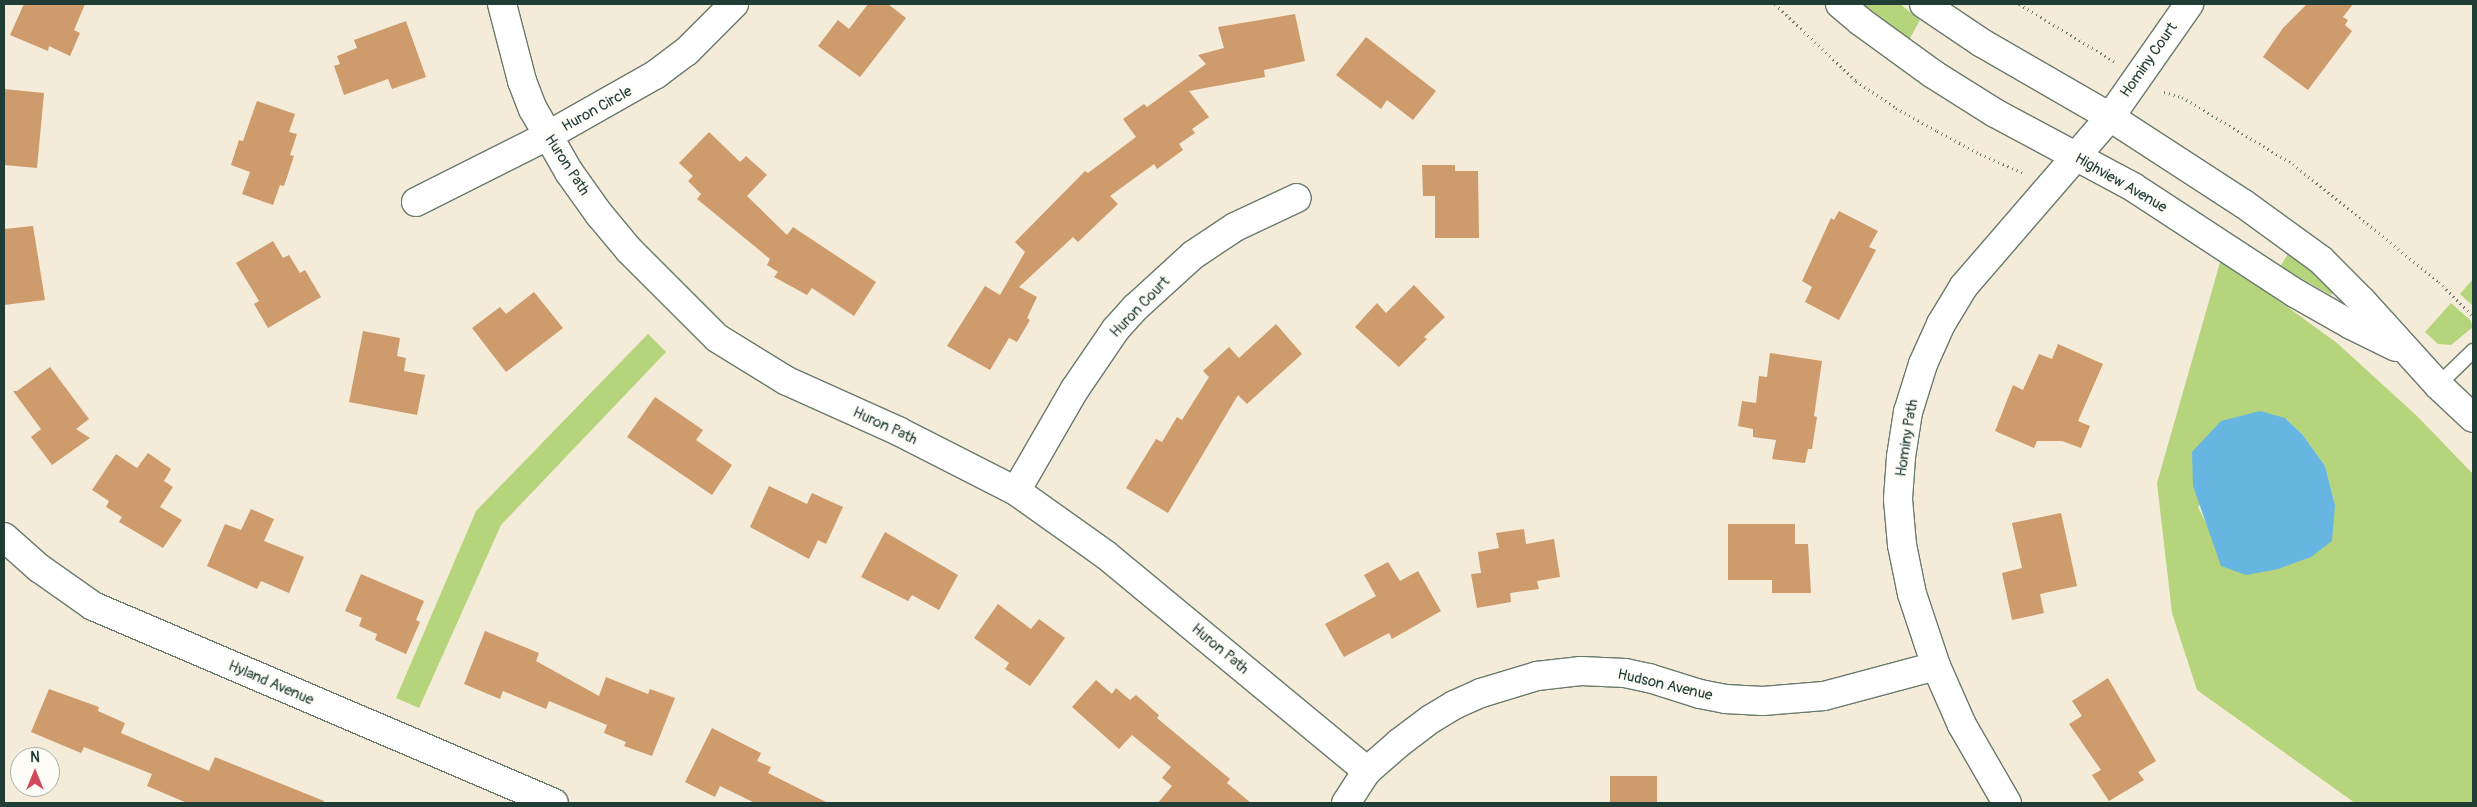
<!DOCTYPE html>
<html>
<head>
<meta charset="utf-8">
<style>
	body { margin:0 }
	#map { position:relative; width:2477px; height:807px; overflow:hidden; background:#f4ecd8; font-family:Pangolin,sans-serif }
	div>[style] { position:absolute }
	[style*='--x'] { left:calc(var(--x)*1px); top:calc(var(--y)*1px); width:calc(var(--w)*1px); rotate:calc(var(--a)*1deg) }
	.green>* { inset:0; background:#b5d47b }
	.water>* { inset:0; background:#66b6e1 }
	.building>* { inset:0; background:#ce9b6c; transform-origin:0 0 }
	.path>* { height:3px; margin-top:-1.5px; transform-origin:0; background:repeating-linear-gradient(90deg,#6a7a6d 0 1px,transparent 0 5px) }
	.roads { filter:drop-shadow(1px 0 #6a7a6d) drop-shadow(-1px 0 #6a7a6d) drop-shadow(0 1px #6a7a6d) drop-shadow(0 -1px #6a7a6d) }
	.lane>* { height:14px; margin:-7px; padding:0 7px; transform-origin:7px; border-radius:7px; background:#fff }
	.street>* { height:28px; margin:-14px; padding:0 14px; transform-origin:14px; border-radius:14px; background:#fff }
	.secondary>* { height:28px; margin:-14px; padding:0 14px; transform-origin:14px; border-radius:14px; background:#fff }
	span { translate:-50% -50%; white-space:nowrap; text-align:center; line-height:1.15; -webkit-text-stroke:5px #fdfcf7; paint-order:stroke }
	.street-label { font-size:15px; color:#1f3d34 }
	.frame { position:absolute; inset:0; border:5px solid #1f3d34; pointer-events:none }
	.north { position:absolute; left:10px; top:747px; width:50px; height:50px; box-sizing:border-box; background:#fdfcf7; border:1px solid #a4b0a9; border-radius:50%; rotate:0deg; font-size:14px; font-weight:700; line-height:20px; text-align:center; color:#1f3d34 }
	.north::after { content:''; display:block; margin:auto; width:18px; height:22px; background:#d1495b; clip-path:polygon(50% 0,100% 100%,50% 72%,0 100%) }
</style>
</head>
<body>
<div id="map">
	<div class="green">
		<div style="clip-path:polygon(1863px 4px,1900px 4px,1920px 20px,1909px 40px)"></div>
		<div style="clip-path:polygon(2289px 252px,2334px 291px,2331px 295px,2280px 267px)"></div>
		<div style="clip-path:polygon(evenodd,2221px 259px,2337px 343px,2417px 416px,2473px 474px,2473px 803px,2355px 803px,2197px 690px,2172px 613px,2157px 483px,2221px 259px,2285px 418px,2302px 434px,2325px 466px,2335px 505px,2209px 529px,2198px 507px,2285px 418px)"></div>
		<div style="clip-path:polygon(2473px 279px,2473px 306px,2460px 294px)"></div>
		<div style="clip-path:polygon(2451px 303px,2470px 320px,2473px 327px,2451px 345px,2438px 344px,2425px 332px)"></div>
		<div style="clip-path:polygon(648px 334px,666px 352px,501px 525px,419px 708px,396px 698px,476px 511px)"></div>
	</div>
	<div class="water">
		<div style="clip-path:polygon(2260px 411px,2285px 418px,2302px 434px,2325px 466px,2335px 505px,2332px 541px,2311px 557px,2278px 569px,2246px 575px,2221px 566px,2193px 486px,2192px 452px,2221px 421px)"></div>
	</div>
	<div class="building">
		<div style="clip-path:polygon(24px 4px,85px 4px,74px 30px,80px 33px,70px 56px,49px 46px,48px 51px,10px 35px)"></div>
		<div style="clip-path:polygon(868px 4px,888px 4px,906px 18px,860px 77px,818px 46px,838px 20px,849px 29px)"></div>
		<div style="clip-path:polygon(2307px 4px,2353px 4px,2343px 17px,2348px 20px,2345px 25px,2352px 31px,2308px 90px,2263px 57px,2283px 28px)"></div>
		<div style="clip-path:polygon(1295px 14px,1305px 61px,1264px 70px,1265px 77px,1189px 91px,1209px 117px,1192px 129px,1195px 133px,1179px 144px,1183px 150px,1157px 169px,1154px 164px,1110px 196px,1118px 204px,1078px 242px,1073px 237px,1019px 287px,1037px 297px,1027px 318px,1030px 320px,1017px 342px,1009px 338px,990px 370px,947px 346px,985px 286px,1000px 295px,1025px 252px,1015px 242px,1085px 171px,1088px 173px,1136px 137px,1123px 119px,1144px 104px,1147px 107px,1206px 64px,1198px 55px,1224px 48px,1218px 27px)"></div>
		<div style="clip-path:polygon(406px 21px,426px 77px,392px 89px,388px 79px,344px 95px,334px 66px,340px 64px,337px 56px,357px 48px,354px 40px)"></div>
		<div style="clip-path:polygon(1366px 37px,1436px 91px,1413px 120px,1387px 100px,1381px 109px,1336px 75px)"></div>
		<div style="clip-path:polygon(4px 89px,44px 93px,37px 168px,4px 165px)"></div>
		<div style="clip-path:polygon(257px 101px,295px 114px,289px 132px,297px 134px,290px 155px,294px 156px,284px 186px,280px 185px,273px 205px,242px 194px,250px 172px,231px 165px,239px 140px,243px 141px)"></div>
		<div style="clip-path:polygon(709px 132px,740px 162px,746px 156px,767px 175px,747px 196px,787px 235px,793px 227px,876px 282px,854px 316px,812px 288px,807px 295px,774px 277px,778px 272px,767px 265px,770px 259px,697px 199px,701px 194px,688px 181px,693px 176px,679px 163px)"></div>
		<div style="clip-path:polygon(1422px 165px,1455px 165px,1455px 171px,1478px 171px,1479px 238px,1435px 238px,1435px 196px,1423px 196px)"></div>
		<div style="clip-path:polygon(1839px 211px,1878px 231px,1869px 247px,1876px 250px,1839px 320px,1805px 302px,1812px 287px,1802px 281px,1831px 218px,1834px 220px)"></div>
		<div style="clip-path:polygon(33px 226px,45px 300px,4px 305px,4px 229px)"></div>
		<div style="clip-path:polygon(273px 241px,283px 258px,289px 255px,300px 273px,305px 270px,321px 297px,268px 328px,254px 304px,259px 301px,236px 263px)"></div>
		<div style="clip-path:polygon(1414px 285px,1445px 317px,1424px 337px,1427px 339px,1399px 367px,1355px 327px,1377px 303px,1386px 313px)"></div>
		<div style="clip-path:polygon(534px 292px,563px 328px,506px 372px,472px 328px,500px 307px,506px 314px)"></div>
		<div style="clip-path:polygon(1276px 324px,1302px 354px,1247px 404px,1238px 395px,1168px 513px,1126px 488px,1156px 439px,1162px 442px,1177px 417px,1182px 420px,1209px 377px,1203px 371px,1229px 347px,1239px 358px)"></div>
		<div style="clip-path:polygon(363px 331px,400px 338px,397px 356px,406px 358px,404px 371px,425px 375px,417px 415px,349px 402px)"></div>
		<div style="clip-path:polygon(2058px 344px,2103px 364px,2078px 421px,2090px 426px,2081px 448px,2062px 441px,2037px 441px,2034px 448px,1995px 431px,2013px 385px,2023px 390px,2039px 354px,2052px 359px)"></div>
		<div style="clip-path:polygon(1770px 353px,1822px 361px,1814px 416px,1817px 417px,1812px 449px,1808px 449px,1805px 463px,1772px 459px,1776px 440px,1753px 437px,1753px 429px,1738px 426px,1742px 401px,1756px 403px,1759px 376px,1767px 377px)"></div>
		<div style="clip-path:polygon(50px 367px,89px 419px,76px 429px,90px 438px,52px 465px,31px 437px,41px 429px,13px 391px,17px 391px)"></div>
		<div style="clip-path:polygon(655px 397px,703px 430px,696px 440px,732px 465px,712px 495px,627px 437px)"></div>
		<div style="clip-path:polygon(148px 453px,171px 469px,164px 481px,173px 487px,160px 507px,182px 520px,163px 548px,119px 522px,122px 517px,106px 507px,109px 501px,92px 490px,116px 454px,137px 468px)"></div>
		<div style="clip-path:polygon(769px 486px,807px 504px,812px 493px,843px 507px,826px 544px,818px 540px,809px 559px,750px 527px)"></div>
		<div style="clip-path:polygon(251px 509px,274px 519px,264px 541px,304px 557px,289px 593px,261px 581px,257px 589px,207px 566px,225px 524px,241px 530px)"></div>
		<div style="clip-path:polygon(2061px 513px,2077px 586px,2040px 594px,2044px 613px,2012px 620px,2002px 573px,2022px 568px,2012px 523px)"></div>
		<div style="clip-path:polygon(1728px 524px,1795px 524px,1795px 544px,1808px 544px,1811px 593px,1772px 593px,1772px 580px,1728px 580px)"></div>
		<div style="clip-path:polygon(1524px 529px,1526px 544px,1554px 539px,1560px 577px,1537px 581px,1539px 589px,1510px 593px,1511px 602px,1477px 608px,1471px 574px,1481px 573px,1478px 552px,1499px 548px,1496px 533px)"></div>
		<div style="clip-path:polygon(885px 532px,958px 575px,939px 610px,912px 595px,908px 601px,861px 577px)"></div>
		<div style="clip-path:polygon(1388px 562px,1400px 581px,1418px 571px,1441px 611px,1392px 639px,1389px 633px,1344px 657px,1325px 624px,1376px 596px,1364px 575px)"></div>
		<div style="clip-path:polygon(361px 574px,424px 601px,416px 620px,420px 622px,406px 654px,375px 640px,377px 634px,359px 626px,362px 618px,345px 611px)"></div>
		<div style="clip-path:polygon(998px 604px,1031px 629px,1039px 619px,1065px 638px,1030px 686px,1005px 669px,1009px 663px,974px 638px)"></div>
		<div style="clip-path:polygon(485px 631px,539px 653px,536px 661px,599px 696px,606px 677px,648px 694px,650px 689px,675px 698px,652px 756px,624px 746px,626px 742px,604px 733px,607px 725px,549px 701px,546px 709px,503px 691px,500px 699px,464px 684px)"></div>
		<div style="clip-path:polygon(2108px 678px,2156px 761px,2138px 772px,2144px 780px,2109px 801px,2092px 775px,2101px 770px,2069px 724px,2082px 716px,2072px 701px)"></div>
		<div style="clip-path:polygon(1096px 680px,1112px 694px,1116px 688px,1130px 700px,1136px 695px,1159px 715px,1157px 718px,1230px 779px,1227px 783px,1251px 803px,1158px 803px,1172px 786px,1162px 778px,1171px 767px,1132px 735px,1119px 749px,1072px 707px)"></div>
		<div style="clip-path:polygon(49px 689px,99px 707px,98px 711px,125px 723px,121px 733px,209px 771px,215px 757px,324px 801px,324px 803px,187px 803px,147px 786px,152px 774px,84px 747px,81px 753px,31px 732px)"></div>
		<div style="clip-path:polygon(712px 728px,761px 753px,757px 761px,771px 767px,768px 773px,828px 803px,755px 803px,720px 786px,715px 797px,685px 782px)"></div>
		<div style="left:1657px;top:776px;width:27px;height:47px;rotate:90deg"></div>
	</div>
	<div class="path">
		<div style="--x:1775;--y:4;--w:112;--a:43.5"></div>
		<div style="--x:1856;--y:81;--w:48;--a:34"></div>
		<div style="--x:1896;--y:108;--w:47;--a:29.3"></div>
		<div style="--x:1937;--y:131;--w:49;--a:28.1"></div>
		<div style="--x:1980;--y:154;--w:47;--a:23.8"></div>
		<div style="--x:2019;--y:4;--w:111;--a:31"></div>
		<div style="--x:2164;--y:92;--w:19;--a:16"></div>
		<div style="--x:2182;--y:97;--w:130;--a:31.1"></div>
		<div style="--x:2293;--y:164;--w:188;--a:38.9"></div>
		<div style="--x:2439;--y:282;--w:48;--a:45"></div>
	</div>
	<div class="roads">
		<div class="lane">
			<div style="--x:2438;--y:385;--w:49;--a:-44.2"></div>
		</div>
		<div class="street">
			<div style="--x:502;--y:4;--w:80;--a:75.4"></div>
			<div style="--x:522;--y:81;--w:30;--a:69"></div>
			<div style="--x:533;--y:109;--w:73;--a:60.3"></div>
			<div style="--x:569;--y:172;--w:52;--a:54.5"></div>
			<div style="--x:599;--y:214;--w:47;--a:50.2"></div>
			<div style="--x:629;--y:250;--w:124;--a:45"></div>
			<div style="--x:717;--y:338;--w:82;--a:31.6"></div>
			<div style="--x:787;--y:381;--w:122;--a:24.2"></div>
			<div style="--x:898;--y:431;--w:132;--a:27"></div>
			<div style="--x:1016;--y:491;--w:110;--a:35.4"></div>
			<div style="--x:1106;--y:555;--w:339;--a:39.6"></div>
			<div style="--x:416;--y:202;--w:147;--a:-26.7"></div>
			<div style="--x:547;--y:136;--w:124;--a:-29.5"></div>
			<div style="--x:655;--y:75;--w:39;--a:-37"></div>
			<div style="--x:686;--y:52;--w:68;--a:-45"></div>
			<div style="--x:1016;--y:491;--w:118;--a:-60"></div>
			<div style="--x:1075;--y:389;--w:73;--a:-55.7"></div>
			<div style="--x:1116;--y:329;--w:30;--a:-48"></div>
			<div style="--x:1136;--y:307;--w:77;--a:-42.4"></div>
			<div style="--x:1193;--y:255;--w:50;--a:-33.7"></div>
			<div style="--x:1235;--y:227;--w:68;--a:-25.1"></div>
			<div style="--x:4;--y:537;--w:47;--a:41.5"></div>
			<div style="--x:39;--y:568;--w:66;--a:35.1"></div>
			<div style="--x:93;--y:606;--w:501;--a:23.14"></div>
			<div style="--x:1346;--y:803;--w:38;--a:-57"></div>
			<div style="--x:1367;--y:771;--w:43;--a:-41.2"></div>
			<div style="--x:1399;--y:743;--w:40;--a:-37"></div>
			<div style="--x:1431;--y:719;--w:27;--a:-31"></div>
			<div style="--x:1454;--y:705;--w:30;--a:-24"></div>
			<div style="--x:1481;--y:693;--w:59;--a:-16.9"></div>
			<div style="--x:1537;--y:676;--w:44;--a:-6.5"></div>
			<div style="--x:1581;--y:671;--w:44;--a:2.6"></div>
			<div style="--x:1625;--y:673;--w:25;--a:12"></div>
			<div style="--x:1649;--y:678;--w:53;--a:17.4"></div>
			<div style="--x:1700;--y:694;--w:25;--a:11"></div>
			<div style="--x:1725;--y:699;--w:38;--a:3"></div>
			<div style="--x:1763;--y:701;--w:61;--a:-4.7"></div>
			<div style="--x:1824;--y:696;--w:116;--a:-15"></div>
			<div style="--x:2007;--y:803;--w:90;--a:-120"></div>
			<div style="--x:1962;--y:725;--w:64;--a:-113.8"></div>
			<div style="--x:1936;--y:666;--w:76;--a:-108.4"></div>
			<div style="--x:1912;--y:594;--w:50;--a:-101.5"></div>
			<div style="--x:1902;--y:545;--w:46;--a:-95"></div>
			<div style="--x:1898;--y:499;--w:42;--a:-85.9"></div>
			<div style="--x:1901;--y:457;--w:46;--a:-81.2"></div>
			<div style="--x:1908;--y:412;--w:50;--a:-72.6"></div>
			<div style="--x:1923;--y:364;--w:44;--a:-65.8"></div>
			<div style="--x:1941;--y:324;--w:44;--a:-58.8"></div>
			<div style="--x:1964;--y:286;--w:223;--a:-49.2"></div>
			<div style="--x:2110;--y:117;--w:138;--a:-55"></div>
		</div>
		<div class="secondary">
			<div style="--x:1840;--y:4;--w:26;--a:40"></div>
			<div style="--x:1860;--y:21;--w:90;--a:36"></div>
			<div style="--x:1933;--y:74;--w:73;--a:32.2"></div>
			<div style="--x:1995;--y:113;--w:157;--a:28.2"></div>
			<div style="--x:2133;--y:187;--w:194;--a:33.2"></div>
			<div style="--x:2295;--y:293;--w:64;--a:29.7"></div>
			<div style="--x:2351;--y:325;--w:50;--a:26.1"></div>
			<div style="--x:1924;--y:4;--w:70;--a:33.9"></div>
			<div style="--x:1982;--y:43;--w:148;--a:30"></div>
			<div style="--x:2110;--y:117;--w:160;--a:33"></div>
			<div style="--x:2244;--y:204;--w:95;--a:36"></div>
			<div style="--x:2321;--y:260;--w:57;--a:45"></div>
			<div style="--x:2361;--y:300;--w:115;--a:47.8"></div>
			<div style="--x:2438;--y:385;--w:48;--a:43.3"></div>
		</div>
	</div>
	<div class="street-label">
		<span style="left:2149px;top:60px;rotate:-55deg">Hominy Court</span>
		<span style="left:597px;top:109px;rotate:-29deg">Huron Circle</span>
		<span style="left:567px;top:165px;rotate:57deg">Huron Path</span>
		<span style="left:2121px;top:183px;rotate:30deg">Highview Avenue</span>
		<span style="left:1140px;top:307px;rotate:-46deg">Huron Court</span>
		<span style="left:885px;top:426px;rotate:25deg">Huron Path</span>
		<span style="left:1907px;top:438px;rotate:-81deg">Hominy Path</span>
		<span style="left:1220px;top:649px;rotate:40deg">Huron Path</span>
		<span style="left:271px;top:683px;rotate:23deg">Hyland Avenue</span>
		<span style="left:1665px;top:685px;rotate:13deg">Hudson Avenue</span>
	</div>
	<div class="frame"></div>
	<div class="north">N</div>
</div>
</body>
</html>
